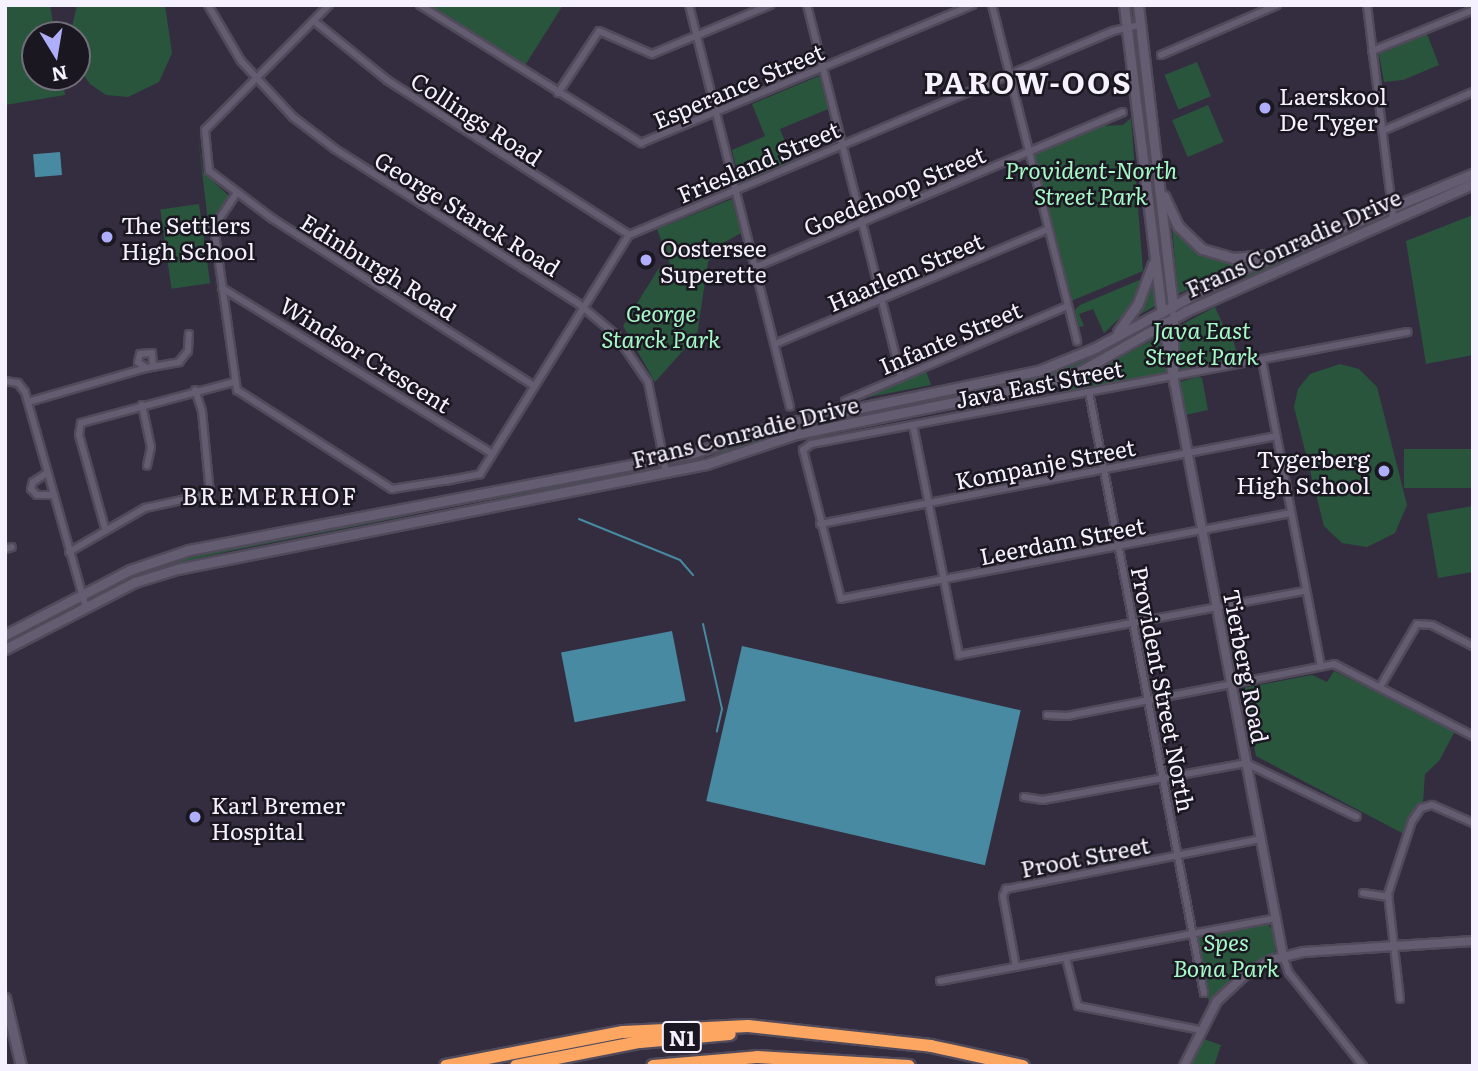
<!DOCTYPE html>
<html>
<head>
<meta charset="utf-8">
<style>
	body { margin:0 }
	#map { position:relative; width:1478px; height:1071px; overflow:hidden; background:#342d40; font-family:Literata,serif }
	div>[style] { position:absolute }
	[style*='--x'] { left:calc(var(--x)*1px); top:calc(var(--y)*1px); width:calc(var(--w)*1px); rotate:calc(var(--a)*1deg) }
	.green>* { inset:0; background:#2a553d; transform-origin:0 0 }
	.water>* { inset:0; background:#478aa1; transform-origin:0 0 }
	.stream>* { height:2px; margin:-1px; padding:0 1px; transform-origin:1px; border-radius:1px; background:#478aa1 }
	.roads { filter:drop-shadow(2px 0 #504a5a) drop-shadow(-2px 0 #504a5a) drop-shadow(0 2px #504a5a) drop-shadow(0 -2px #504a5a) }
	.minor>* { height:6px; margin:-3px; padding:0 3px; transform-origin:3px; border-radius:3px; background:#645c71 }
	.tertiary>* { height:8px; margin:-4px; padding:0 4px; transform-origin:4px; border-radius:4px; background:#645c71 }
	.secondary>* { height:9px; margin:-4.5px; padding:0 4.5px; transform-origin:4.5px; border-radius:4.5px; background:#645c71 }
	.motorway>* { height:12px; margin:-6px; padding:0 6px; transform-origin:6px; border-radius:6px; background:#fca662 }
	.dots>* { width:19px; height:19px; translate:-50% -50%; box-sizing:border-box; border:4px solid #1a1720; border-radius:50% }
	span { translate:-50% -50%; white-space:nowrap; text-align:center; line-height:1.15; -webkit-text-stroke:5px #1a1720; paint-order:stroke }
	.shield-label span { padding:2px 5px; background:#1a1720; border:2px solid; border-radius:5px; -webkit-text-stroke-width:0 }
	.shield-label { font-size:21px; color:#f6f1fe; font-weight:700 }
	.street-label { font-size:23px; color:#f6f1fe }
	.poi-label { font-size:23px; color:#f6f1fe }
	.left { translate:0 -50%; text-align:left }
	.right { translate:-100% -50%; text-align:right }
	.park-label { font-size:23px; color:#a6f8c7; font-style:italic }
	.neighbourhood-label { font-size:24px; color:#f6f1fe; letter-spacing:2px }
	.district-label { font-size:30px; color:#f6f1fe; font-weight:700; letter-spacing:2px }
	.frame { position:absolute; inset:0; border:7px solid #f6f1fe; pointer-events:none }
	.north { position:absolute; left:21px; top:21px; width:70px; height:70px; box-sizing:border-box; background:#1a1720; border:2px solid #726e79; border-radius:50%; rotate:169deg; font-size:19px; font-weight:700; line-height:28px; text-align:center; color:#f6f1fe }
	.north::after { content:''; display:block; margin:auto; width:24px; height:32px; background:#afaefa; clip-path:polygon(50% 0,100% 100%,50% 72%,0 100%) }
</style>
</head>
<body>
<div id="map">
	<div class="green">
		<div style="clip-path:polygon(5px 5px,50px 5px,55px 35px,35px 35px,35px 77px,62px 77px,65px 95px,5px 105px)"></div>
		<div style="clip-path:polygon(77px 5px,165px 5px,172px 53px,159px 82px,128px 97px,106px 95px,90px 84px,77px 65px,77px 35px,73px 35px,72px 27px)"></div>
		<div style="clip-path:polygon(426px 5px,563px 5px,524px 67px)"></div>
		<div style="clip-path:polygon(1427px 34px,1439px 65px,1403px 80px,1384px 82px,1379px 54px)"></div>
		<div style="clip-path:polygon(1132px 35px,1137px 40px,1167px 294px,1163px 288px)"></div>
		<div style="left:1197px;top:62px;width:37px;height:35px;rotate:68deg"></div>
		<div style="clip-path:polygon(819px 76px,828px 109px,780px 129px,793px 161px,740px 183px,732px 150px,765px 136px,752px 104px)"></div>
		<div style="left:1208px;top:105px;width:40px;height:39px;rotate:67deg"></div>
		<div style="clip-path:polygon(1131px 118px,1143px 271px,1071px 301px,1034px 154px,1100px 126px,1123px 125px)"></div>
		<div style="clip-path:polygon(197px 129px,203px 172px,229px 196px,209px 226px,227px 381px)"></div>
		<div style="clip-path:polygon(732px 199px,741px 233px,716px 247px,708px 262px,697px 335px,655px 382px,623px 326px,659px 268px,670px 264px,657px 229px)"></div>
		<div style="left:199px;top:204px;width:80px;height:39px;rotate:82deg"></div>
		<div style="clip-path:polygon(1473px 215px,1473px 355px,1426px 364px,1406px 241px)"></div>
		<div style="clip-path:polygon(1172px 226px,1208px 257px,1247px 262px,1178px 294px)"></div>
		<div style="clip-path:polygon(1360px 227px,1253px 275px,1222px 284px,1328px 239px)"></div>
		<div style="clip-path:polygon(1152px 278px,1155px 306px,1137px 316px,1144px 299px)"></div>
		<div style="clip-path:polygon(1142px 279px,1127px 311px,1104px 333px,1093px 309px,1079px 314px,1084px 326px,1079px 327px,1075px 310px,1080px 305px)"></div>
		<div style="clip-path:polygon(1215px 307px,1224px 327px,1229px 327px,1239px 360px,1065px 391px,1062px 388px)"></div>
		<div style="clip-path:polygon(1123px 342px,1079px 366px,1030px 383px,797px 430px,726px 452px,678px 461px,786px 428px,1034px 378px)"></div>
		<div style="clip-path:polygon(1340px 364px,1359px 369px,1377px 387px,1407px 505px,1395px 533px,1367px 547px,1342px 543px,1324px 526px,1294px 407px,1298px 389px,1310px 374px)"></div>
		<div style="clip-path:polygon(926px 371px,931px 385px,864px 398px)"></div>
		<div style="clip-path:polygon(1197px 377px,1202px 378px,1208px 410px,1185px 415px,1180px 382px)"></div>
		<div style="left:1473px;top:449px;width:39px;height:69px;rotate:90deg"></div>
		<div style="clip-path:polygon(652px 467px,653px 470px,645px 472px,450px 507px)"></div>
		<div style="clip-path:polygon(1473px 506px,1473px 572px,1438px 578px,1427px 514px)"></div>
		<div style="clip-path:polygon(423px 513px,230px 551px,139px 572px,211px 550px)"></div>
		<div style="clip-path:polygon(1334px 671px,1455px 731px,1439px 761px,1425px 774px,1423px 802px,1411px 813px,1404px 834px,1256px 756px,1243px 688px,1312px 675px,1327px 682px)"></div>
		<div style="clip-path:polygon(1266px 923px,1274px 931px,1275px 952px,1235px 977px,1209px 1003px,1198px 938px)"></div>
		<div style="clip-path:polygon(1200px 1038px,1221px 1045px,1214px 1066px,1188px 1066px)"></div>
	</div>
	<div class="water">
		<div style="left:60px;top:152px;width:23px;height:27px;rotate:85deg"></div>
		<div style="left:672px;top:631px;width:71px;height:113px;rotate:79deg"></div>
		<div style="left:742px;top:646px;width:286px;height:159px;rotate:13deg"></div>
	</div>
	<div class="stream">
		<div style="--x:579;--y:519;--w:109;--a:22.1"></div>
		<div style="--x:680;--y:560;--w:20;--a:49"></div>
		<div style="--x:703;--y:624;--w:87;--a:77.4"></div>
		<div style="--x:722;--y:709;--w:23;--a:103"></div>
	</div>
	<div class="roads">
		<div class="minor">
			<div style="--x:208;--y:5;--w:65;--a:59.5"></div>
			<div style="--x:241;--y:61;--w:76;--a:47.1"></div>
			<div style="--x:293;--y:117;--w:53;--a:37.3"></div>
			<div style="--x:335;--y:149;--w:289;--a:32.4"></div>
			<div style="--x:579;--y:304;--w:48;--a:40"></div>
			<div style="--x:616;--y:335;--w:57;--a:55.8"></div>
			<div style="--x:648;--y:382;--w:92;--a:78.7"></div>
			<div style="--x:329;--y:5;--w:176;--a:134.8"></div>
			<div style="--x:205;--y:130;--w:41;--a:84.4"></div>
			<div style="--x:209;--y:171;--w:80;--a:36.9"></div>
			<div style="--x:273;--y:219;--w:310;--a:32.6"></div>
			<div style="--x:420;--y:5;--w:261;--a:32"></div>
			<div style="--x:641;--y:143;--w:359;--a:-22.6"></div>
			<div style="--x:689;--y:5;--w:414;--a:75.9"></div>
			<div style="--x:807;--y:5;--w:384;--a:75.8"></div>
			<div style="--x:992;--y:5;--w:347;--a:75.8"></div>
			<div style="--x:1367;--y:5;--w:215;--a:83"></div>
			<div style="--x:314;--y:21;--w:94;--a:38.9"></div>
			<div style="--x:387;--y:80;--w:287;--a:32.6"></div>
			<div style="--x:1372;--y:51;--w:109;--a:-22.1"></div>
			<div style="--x:1161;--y:55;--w:126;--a:-23.3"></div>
			<div style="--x:558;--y:93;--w:74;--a:-56.5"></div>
			<div style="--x:599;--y:31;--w:58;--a:23.5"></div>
			<div style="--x:652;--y:54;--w:128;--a:-22.6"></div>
			<div style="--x:1382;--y:131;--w:99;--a:-23.2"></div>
			<div style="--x:236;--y:194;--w:40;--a:124"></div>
			<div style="--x:214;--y:227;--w:165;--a:82"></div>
			<div style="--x:237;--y:390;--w:184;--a:32.6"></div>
			<div style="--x:392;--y:489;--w:58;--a:-9"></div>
			<div style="--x:756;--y:267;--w:398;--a:-22.9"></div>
			<div style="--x:222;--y:288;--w:316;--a:31.5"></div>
			<div style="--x:775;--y:344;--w:296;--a:-22.8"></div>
			<div style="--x:1262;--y:360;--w:312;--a:79.1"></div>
			<div style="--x:153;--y:366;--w:13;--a:-94"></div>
			<div style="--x:152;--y:353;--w:12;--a:175"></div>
			<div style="--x:140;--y:354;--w:8;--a:104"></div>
			<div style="--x:138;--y:362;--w:10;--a:37"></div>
			<div style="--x:146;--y:368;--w:34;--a:-10"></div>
			<div style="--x:179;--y:362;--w:14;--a:-51"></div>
			<div style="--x:188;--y:351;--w:17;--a:-87"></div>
			<div style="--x:5;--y:381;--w:13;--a:9"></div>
			<div style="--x:18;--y:383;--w:11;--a:52"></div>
			<div style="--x:25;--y:392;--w:224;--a:74.2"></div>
			<div style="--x:1089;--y:392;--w:612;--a:79.17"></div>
			<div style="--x:845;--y:401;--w:242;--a:-23.1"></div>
			<div style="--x:28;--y:402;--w:123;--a:-16.1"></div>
			<div style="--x:142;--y:405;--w:43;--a:77.9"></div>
			<div style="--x:151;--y:447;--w:19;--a:102"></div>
			<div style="--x:913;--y:425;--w:235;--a:78.7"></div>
			<div style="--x:959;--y:655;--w:353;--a:-10.5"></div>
			<div style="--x:47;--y:473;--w:17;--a:147"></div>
			<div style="--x:33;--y:482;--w:7;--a:106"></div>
			<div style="--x:31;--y:489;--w:8;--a:45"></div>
			<div style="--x:37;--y:495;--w:16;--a:0"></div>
			<div style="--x:445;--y:481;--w:36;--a:-11"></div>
			<div style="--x:480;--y:474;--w:282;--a:-58.1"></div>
			<div style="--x:629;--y:235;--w:525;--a:-22.85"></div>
			<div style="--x:1113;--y:31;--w:28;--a:-13"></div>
			<div style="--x:1291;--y:513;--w:458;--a:169.2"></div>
			<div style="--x:841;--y:599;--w:154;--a:-104.3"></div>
			<div style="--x:803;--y:450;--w:10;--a:-37"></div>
			<div style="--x:811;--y:444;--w:607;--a:-10.63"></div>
			<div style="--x:820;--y:524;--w:465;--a:-10.9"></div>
			<div style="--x:105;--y:528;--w:97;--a:-105.6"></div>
			<div style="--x:79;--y:435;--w:12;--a:-81"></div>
			<div style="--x:81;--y:423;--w:158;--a:-15"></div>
			<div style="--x:5;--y:549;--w:7;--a:-16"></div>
			<div style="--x:69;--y:552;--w:88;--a:-30.1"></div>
			<div style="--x:145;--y:508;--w:66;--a:-12.2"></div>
			<div style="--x:210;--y:494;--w:83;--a:-95.5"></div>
			<div style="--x:202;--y:411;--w:22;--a:-108"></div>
			<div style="--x:1380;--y:687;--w:73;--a:-59.6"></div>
			<div style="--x:1417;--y:624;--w:15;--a:4"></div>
			<div style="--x:1432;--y:625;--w:46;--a:27.1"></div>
			<div style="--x:1047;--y:715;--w:20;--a:3"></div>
			<div style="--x:1067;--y:716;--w:272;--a:-11"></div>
			<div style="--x:1334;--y:664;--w:157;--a:27.4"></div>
			<div style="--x:1024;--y:797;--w:19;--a:9"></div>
			<div style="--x:1043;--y:800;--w:206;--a:-10.3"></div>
			<div style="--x:1246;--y:763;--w:123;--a:25.9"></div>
			<div style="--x:1363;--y:893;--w:26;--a:9"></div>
			<div style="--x:1283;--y:956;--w:18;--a:71"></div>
			<div style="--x:1289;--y:973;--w:119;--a:51.5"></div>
			<div style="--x:1066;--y:958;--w:49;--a:76"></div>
			<div style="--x:1078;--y:1006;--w:124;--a:11.1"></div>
			<div style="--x:1016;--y:967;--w:72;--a:-100.4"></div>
			<div style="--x:1003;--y:896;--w:8;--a:-67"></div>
			<div style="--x:1006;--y:889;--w:260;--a:-11.1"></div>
			<div style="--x:940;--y:981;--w:342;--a:-10.6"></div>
			<div style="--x:1400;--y:999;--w:106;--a:-96.5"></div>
			<div style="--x:1388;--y:894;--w:77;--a:-71.8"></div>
			<div style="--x:1412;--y:821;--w:16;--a:-55"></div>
			<div style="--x:1421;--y:808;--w:11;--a:-15"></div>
			<div style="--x:1432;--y:805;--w:45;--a:23.7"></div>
		</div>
		<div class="tertiary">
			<div style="--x:1174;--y:316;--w:67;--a:90"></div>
			<div style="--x:1163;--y:323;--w:644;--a:79.27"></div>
			<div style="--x:1184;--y:1066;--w:73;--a:-63.1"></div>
			<div style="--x:1217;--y:1001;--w:38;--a:-43"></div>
			<div style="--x:1245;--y:975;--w:30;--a:-30"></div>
			<div style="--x:1271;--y:960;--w:33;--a:-14"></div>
			<div style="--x:1303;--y:952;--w:170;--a:-3.7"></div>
		</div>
		<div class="secondary">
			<div style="--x:1124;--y:5;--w:310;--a:83"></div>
			<div style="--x:1138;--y:5;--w:304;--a:83.4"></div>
			<div style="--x:1164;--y:196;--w:33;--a:65"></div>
			<div style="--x:1178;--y:226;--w:33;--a:44"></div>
			<div style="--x:1202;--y:249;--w:32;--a:16"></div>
			<div style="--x:1233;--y:258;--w:34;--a:-5"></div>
			<div style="--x:1118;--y:332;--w:35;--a:-55"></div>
			<div style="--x:1138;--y:303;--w:42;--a:-69"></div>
			<div style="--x:5;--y:635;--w:141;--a:-27.5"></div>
			<div style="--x:130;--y:570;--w:62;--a:-18.7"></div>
			<div style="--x:189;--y:550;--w:513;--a:-10.89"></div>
			<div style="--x:693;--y:453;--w:85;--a:-18.4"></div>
			<div style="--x:774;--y:426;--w:273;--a:-11.8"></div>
			<div style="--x:1041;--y:370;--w:58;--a:-22.2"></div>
			<div style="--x:1095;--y:348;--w:167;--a:-28.3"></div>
			<div style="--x:1242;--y:269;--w:250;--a:-22.4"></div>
			<div style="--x:5;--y:649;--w:146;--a:-27.3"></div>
			<div style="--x:135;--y:582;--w:44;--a:-17.2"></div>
			<div style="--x:177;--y:569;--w:539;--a:-11.23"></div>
			<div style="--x:706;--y:464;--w:95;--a:-18.4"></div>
			<div style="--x:796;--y:434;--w:254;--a:-11.4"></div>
			<div style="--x:1045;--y:384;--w:38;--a:-20"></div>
			<div style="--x:1081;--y:371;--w:121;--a:-29.7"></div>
			<div style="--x:1186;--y:311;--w:314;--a:-23.9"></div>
			<div style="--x:5;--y:998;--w:70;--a:76.8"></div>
		</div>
		<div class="motorway">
			<div style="--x:446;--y:1066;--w:180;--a:-10.9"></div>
			<div style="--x:623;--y:1032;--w:125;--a:-2.7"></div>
			<div style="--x:748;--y:1026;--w:184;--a:6.2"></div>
			<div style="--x:931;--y:1046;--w:94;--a:12.3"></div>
			<div style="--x:516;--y:1066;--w:126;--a:-11"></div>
			<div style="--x:640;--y:1042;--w:90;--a:-5.1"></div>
			<div style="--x:653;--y:1066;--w:104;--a:-4.9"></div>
			<div style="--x:757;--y:1057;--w:152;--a:3.4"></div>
		</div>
	</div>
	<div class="dots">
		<div style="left:1265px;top:108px;background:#afaefa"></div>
		<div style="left:107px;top:237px;background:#afaefa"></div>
		<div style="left:646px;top:260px;background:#afaefa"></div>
		<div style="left:1384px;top:471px;background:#afaefa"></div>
		<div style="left:195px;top:817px;background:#afaefa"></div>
	</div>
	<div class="shield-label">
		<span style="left:682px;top:1037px">N1</span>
	</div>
	<div class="street-label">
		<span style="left:738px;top:85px;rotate:-23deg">Esperance Street</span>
		<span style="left:477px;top:118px;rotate:33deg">Collings Road</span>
		<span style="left:758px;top:161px;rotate:-23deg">Friesland Street</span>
		<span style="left:894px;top:190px;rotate:-23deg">Goedehoop Street</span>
		<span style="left:468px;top:213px;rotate:32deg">George Starck Road</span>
		<span style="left:1293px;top:242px;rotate:-24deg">Frans Conradie Drive</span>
		<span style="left:379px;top:266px;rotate:32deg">Edinburgh Road</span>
		<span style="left:905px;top:271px;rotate:-23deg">Haarlem Street</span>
		<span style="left:950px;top:337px;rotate:-23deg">Infante Street</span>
		<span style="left:366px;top:354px;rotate:32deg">Windsor Crescent</span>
		<span style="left:1039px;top:383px;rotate:-11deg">Java East Street</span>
		<span style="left:745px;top:431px;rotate:-14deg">Frans Conradie Drive</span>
		<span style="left:1045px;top:463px;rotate:-11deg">Kompanje Street</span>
		<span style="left:1062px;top:540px;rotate:-11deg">Leerdam Street</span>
		<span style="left:1247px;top:666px;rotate:79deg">Tierberg Road</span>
		<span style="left:1164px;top:689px;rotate:79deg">Provident Street North</span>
		<span style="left:1085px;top:856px;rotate:-11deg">Proot Street</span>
	</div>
	<div class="poi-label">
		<span class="left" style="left:1279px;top:108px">Laerskool<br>De Tyger</span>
		<span class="left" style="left:121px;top:237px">The Settlers<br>High School</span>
		<span class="left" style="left:660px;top:260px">Oostersee<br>Superette</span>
		<span class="right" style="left:1370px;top:471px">Tygerberg<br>High School</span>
		<span class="left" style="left:211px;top:817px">Karl Bremer<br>Hospital</span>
	</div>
	<div class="park-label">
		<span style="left:1091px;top:182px">Provident-North<br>Street Park</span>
		<span style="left:661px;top:325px">George<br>Starck Park</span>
		<span style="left:1202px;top:342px">Java East<br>Street Park</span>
		<span style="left:1226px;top:954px">Spes<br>Bona Park</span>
	</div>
	<div class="neighbourhood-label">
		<span style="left:270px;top:495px">BREMERHOF</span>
	</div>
	<div class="district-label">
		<span style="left:1028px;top:81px">PAROW-OOS</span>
	</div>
	<div class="frame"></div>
	<div class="north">N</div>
</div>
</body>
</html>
